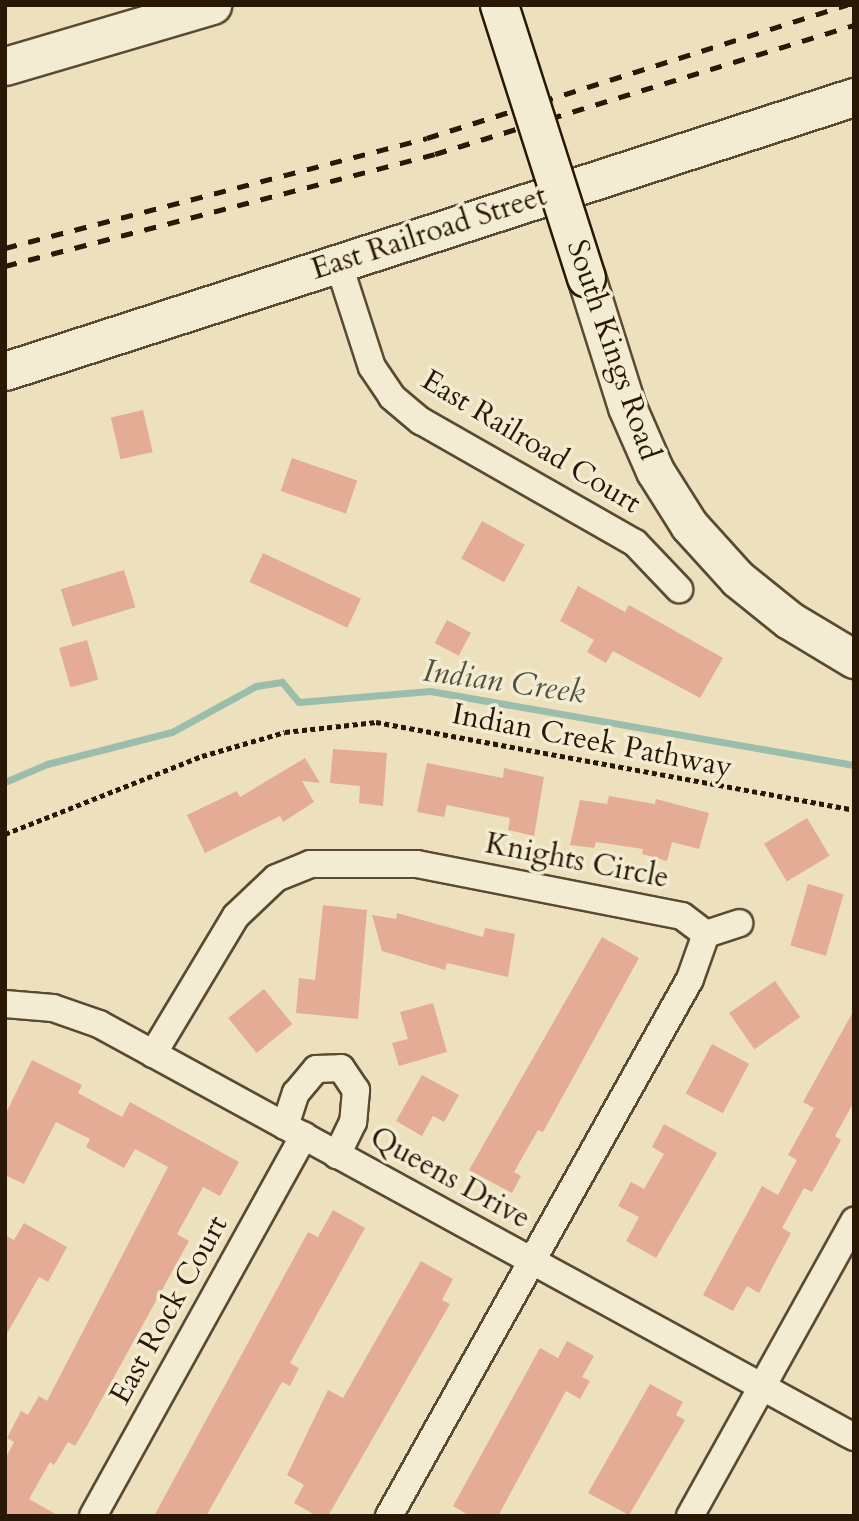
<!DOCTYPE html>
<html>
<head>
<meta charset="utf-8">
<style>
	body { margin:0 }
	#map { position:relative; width:859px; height:1521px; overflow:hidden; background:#ece1bc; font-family:Cardo,serif }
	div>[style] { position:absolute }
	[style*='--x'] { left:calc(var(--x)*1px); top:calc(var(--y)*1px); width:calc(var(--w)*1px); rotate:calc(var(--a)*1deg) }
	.stream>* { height:7px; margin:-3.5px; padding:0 3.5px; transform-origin:3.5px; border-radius:3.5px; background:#9abeab }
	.building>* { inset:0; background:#e4ac94; transform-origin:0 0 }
	.path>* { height:4.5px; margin-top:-2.25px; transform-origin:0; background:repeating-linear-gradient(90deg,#2a1807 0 5px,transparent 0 8.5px) }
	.roads { filter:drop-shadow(2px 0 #5a4a34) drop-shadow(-2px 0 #5a4a34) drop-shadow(0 2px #5a4a34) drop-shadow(0 -2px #5a4a34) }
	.street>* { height:26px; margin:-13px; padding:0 13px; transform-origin:13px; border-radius:13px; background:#f3ecd3 }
	.secondary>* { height:37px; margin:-18.5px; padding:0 18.5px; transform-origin:18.5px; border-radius:18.5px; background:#f3ecd3 }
	.rail>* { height:5px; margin-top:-2.5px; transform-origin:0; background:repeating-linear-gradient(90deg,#2a1807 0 12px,transparent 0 24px) }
	.bridges { filter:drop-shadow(2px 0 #2a1807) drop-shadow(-2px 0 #2a1807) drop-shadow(0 2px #2a1807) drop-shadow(0 -2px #2a1807) }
	.secondary-bridge>* { height:37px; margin:-18.5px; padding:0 18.5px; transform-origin:18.5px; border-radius:18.5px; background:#f3ecd3 }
	span { translate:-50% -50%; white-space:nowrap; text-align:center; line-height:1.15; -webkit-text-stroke:7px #f3ecd3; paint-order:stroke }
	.street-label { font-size:30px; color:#2a1807 }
	.water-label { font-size:32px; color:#515240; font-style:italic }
	.frame { position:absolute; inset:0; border:7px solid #2a1807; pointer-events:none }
</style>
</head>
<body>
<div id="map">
	<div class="stream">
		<div style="--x:5;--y:782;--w:46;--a:-23.2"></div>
		<div style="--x:47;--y:764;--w:129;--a:-14.4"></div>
		<div style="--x:172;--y:732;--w:96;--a:-28.7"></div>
		<div style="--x:256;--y:686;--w:26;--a:-9"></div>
		<div style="--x:282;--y:682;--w:26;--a:50"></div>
		<div style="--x:299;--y:702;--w:131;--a:-4.8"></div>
		<div style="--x:430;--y:691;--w:430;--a:9.9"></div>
	</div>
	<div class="building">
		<div style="left:143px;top:410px;width:43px;height:33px;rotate:77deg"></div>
		<div style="left:292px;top:458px;width:69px;height:35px;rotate:19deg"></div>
		<div style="left:482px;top:521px;width:49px;height:43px;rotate:29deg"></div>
		<div style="left:263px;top:553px;width:108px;height:32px;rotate:25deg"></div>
		<div style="left:124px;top:570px;width:39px;height:66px;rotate:73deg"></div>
		<div style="clip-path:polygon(578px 586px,625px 612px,629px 605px,723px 658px,700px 698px,613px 651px,606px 663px,587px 652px,594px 640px,560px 621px)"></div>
		<div style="left:447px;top:620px;width:27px;height:26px;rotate:28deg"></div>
		<div style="left:87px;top:640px;width:41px;height:29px;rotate:74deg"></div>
		<div style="clip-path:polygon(333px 749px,387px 753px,383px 806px,359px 803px,360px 786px,330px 783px)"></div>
		<div style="clip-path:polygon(305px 758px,320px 783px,302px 781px,314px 802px,283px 822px,280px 816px,205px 853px,187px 815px,237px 791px,240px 797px)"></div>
		<div style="clip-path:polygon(427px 763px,503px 778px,504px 768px,544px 777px,534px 836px,508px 830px,510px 818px,447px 805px,444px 817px,417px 812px)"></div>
		<div style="clip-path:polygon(609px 796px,655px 804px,656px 799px,709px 813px,699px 849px,672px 842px,667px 861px,642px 854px,643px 849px,596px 842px,594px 848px,570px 845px,580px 800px,607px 804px)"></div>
		<div style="left:807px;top:818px;width:44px;height:50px;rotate:59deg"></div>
		<div style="left:808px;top:884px;width:37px;height:64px;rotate:16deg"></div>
		<div style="clip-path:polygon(323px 905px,367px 910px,358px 1019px,296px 1013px,299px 978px,315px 980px)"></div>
		<div style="clip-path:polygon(397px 913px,483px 937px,485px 928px,515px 934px,508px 977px,447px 963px,445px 970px,382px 951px,372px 915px,396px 919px)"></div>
		<div style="clip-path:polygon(602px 937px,639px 958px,543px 1132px,538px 1130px,514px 1172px,521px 1176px,512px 1193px,469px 1170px)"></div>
		<div style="left:775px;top:981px;width:44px;height:56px;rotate:55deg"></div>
		<div style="left:264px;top:989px;width:45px;height:46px;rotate:51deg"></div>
		<div style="clip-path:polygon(433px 1003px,447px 1052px,399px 1066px,392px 1043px,408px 1039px,400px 1012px)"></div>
		<div style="clip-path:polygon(854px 1010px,854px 1102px,835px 1136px,841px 1140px,812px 1192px,804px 1188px,782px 1228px,791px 1233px,759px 1293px,747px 1286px,733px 1311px,703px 1295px,762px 1186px,778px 1195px,797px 1160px,788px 1155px,814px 1108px,803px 1102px)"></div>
		<div style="left:712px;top:1044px;width:42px;height:56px;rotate:28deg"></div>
		<div style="clip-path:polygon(32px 1060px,82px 1085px,78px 1093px,122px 1117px,130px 1102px,239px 1162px,220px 1196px,203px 1187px,177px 1234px,189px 1241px,88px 1424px,75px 1446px,68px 1442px,54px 1465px,50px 1462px,29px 1499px,59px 1516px,5px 1516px,5px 1459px,14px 1442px,7px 1438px,21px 1411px,28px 1415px,39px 1396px,47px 1401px,168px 1167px,135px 1149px,124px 1168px,86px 1147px,90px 1139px,56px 1122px,24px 1184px,5px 1175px,5px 1115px)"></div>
		<div style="clip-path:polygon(422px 1075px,459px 1095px,444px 1122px,433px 1116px,422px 1136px,396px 1121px)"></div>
		<div style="clip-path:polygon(664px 1124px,717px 1153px,656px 1258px,626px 1241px,639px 1217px,618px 1206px,631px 1182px,644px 1189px,664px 1154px,652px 1147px)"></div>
		<div style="clip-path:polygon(333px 1210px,365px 1228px,290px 1363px,299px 1368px,290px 1386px,282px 1382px,206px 1516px,154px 1516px,308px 1232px,318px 1237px)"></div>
		<div style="clip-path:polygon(24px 1223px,67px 1247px,48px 1282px,39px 1277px,5px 1337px,5px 1235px,14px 1240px)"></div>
		<div style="clip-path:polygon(421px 1261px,453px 1279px,442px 1300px,450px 1304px,328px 1516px,317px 1516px,294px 1503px,304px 1485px,287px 1475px,328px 1390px,343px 1398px)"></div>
		<div style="clip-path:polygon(567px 1341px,594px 1356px,582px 1377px,590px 1381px,580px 1399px,566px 1391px,498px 1516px,470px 1516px,453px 1506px,540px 1348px,558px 1358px)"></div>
		<div style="clip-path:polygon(650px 1384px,683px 1402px,676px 1415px,685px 1420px,629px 1515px,588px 1493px)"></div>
	</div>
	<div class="path">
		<div style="--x:5;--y:834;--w:212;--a:-21.6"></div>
		<div style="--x:202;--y:756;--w:86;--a:-16.1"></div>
		<div style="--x:285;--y:732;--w:92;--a:-6.3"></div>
		<div style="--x:376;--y:722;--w:486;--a:10.4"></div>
	</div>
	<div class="roads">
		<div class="street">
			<div style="--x:338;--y:262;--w:110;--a:72.1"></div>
			<div style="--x:372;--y:367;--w:36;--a:56"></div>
			<div style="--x:392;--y:397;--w:38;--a:40"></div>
			<div style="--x:421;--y:421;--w:246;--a:29.7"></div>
			<div style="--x:635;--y:543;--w:64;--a:46.3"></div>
			<div style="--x:706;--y:934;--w:35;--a:-18"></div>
			<div style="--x:5;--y:1004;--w:48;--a:4.8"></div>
			<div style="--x:53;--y:1008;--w:49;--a:19.2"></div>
			<div style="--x:99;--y:1024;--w:861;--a:28.68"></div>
			<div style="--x:153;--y:1054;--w:161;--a:-59"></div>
			<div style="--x:236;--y:916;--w:55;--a:-43.5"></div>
			<div style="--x:276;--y:878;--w:37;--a:-22"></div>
			<div style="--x:310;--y:864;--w:107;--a:0"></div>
			<div style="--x:417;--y:864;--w:270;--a:11.1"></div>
			<div style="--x:682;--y:916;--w:30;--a:37"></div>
			<div style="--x:706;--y:934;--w:48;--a:109.6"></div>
			<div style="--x:690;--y:979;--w:616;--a:119.27"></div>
			<div style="--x:285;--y:1126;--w:35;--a:-72"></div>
			<div style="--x:296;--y:1093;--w:31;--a:-50"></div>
			<div style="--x:316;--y:1069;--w:25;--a:-2"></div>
			<div style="--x:341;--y:1068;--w:27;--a:56"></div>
			<div style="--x:356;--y:1090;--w:32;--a:95"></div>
			<div style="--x:353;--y:1122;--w:37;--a:116"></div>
			<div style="--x:93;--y:1516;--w:435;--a:-61"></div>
			<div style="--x:690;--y:1516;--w:338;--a:-60.9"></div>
		</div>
		<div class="secondary">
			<div style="--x:5;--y:66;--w:216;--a:-16.4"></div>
			<div style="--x:586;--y:277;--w:136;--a:72.5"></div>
			<div style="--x:627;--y:407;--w:70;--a:66.4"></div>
			<div style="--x:655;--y:471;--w:64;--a:57.8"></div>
			<div style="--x:689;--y:525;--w:73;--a:47.8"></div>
			<div style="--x:738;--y:579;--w:65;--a:38.8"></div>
			<div style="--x:789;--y:620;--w:76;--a:31"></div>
			<div style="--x:5;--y:371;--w:892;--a:-17.89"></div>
		</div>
	</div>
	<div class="rail">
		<div style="--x:5;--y:248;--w:436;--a:-14.6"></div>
		<div style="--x:427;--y:138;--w:441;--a:-17.6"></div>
		<div style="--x:5;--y:266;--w:444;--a:-14.6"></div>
		<div style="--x:435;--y:154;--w:438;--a:-17.1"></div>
	</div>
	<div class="bridges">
		<div class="secondary-bridge">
			<div style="--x:499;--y:5;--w:286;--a:72.3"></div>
		</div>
	</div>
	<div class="street-label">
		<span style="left:429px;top:233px;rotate:-18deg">East Railroad Street</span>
		<span style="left:613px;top:350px;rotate:71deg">South Kings Road</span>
		<span style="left:531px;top:442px;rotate:31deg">East Railroad Court</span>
		<span style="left:592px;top:741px;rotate:11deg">Indian Creek Pathway</span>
		<span style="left:577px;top:861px;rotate:11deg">Knights Circle</span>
		<span style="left:450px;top:1178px;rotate:29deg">Queens Drive</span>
		<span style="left:169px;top:1310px;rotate:-61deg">East Rock Court</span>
	</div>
	<div class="water-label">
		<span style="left:504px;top:682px;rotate:8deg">Indian Creek</span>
	</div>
	<div class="frame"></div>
</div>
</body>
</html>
